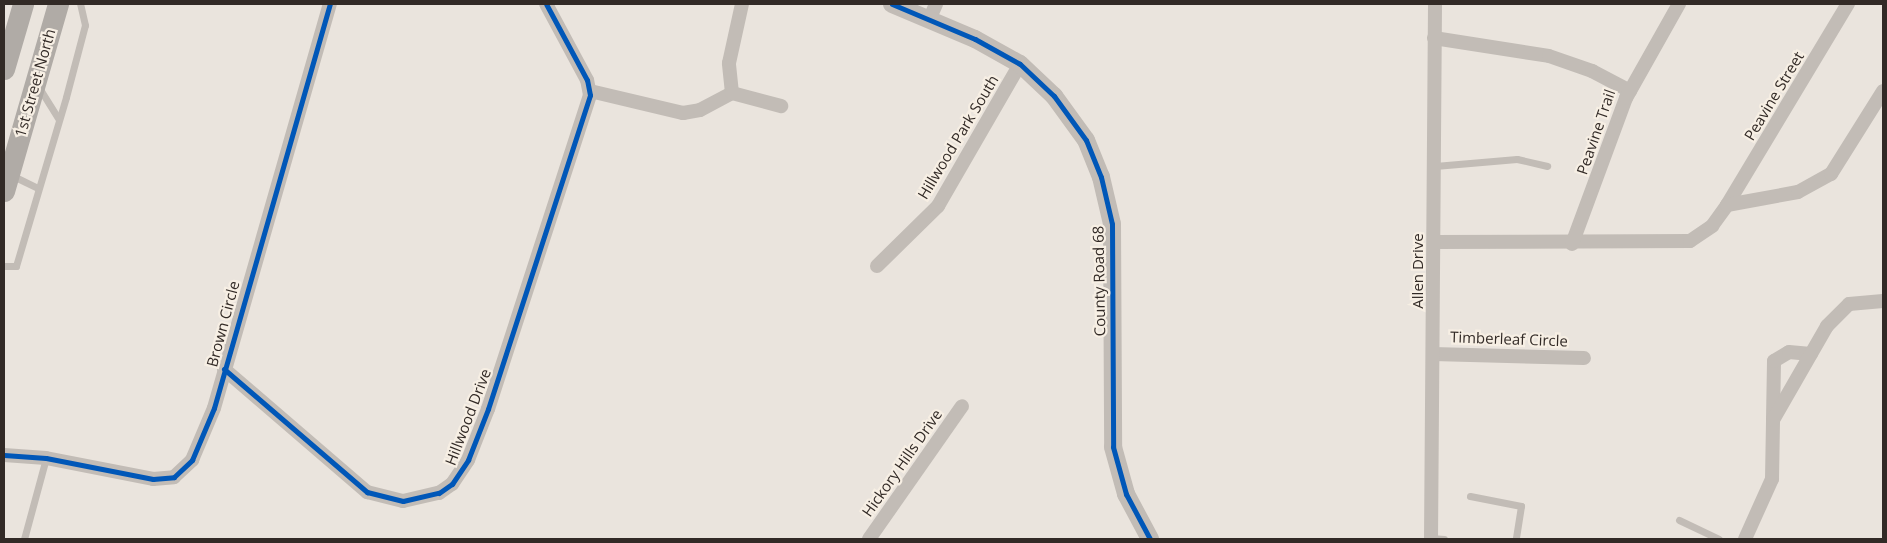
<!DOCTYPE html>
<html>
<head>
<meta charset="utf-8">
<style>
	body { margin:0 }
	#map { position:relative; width:1887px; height:543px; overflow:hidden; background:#eae4dd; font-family:"Open Sans",sans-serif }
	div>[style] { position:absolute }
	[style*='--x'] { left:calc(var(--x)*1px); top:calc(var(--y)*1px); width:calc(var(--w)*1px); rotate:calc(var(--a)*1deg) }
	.service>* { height:7px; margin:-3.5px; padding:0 3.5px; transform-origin:3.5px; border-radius:3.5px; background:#c2bcb6 }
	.minor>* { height:14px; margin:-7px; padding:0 7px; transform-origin:7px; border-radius:7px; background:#c2bcb6 }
	.tertiary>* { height:18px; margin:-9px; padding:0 9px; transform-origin:9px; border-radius:9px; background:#c2bcb6 }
	.primary>* { height:21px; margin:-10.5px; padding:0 10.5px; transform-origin:10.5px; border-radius:10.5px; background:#b0aba6 }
	.cycleway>* { height:5px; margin:-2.5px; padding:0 2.5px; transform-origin:2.5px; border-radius:2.5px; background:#0057b8 }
	span { translate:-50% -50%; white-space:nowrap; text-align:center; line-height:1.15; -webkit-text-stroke:4.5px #f7efe4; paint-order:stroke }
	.street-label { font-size:15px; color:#322a26 }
	.frame { position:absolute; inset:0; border:5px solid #322a26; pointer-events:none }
</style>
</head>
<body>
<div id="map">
	<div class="service">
		<div style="--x:38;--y:86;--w:39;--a:58"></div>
		<div style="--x:1435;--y:166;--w:82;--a:-4.9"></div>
		<div style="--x:1517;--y:159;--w:31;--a:13"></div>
		<div style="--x:11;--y:175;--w:30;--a:26"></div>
		<div style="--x:4;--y:266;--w:12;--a:0"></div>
		<div style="--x:16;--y:266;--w:176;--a:-73.5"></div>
		<div style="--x:66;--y:97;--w:74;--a:-75.2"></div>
		<div style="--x:85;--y:25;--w:22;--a:-103"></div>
		<div style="--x:1470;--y:496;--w:52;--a:11.1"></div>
		<div style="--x:1521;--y:506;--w:33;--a:99"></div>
		<div style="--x:1679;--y:520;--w:44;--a:25.4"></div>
		<div style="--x:1431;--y:538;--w:13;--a:4"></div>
		<div style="--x:24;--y:539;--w:84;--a:-74.8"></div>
	</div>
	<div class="minor">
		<div style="--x:929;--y:20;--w:17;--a:-66"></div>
		<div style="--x:1434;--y:38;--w:116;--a:8.9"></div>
		<div style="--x:1549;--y:56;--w:46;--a:19.2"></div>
		<div style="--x:1592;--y:71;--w:43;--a:27.8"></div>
		<div style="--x:590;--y:91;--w:96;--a:13.3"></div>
		<div style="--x:683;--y:113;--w:17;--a:-10"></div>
		<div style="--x:700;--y:110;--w:36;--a:-28"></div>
		<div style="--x:732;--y:93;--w:30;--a:-96"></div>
		<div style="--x:729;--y:63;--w:60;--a:-77.6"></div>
		<div style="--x:732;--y:93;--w:51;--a:14.9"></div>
		<div style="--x:1727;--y:205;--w:235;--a:-59"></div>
		<div style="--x:1435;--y:242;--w:255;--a:-0.2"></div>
		<div style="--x:1690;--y:241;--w:27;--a:-34"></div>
		<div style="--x:1712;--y:226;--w:26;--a:-54"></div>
		<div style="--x:1727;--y:205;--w:72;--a:-10.4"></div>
		<div style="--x:1798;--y:192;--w:38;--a:-29"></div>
		<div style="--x:1831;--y:174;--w:98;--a:-57.9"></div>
		<div style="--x:1572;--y:244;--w:156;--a:-69.7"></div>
		<div style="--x:1626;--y:98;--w:108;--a:-60.6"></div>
		<div style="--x:877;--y:266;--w:86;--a:-44.5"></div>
		<div style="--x:938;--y:206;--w:164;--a:-60"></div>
		<div style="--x:1433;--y:354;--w:151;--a:1.5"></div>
		<div style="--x:224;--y:369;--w:189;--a:40.7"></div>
		<div style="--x:367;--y:492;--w:37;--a:14"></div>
		<div style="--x:403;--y:501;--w:37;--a:-13"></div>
		<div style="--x:439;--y:493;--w:16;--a:-35"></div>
		<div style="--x:452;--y:484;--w:29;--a:-56"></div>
		<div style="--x:468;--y:460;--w:55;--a:-68.6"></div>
		<div style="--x:488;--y:409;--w:330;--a:-72"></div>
		<div style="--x:590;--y:95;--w:15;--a:-101"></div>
		<div style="--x:587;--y:80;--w:86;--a:-118.3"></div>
		<div style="--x:1773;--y:419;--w:58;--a:-89"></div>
		<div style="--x:1774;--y:361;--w:17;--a:-31"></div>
		<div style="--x:1789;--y:352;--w:22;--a:5"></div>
		<div style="--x:4;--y:455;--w:42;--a:4.1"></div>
		<div style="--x:46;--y:458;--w:109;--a:11.1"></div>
		<div style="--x:153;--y:479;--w:21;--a:-5"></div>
		<div style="--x:174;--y:477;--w:25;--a:-43"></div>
		<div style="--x:192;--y:460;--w:56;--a:-67.1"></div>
		<div style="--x:214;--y:408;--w:420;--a:-74"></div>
		<div style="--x:869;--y:539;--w:162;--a:-55"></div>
		<div style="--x:1431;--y:539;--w:535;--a:-89.57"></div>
		<div style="--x:1745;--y:539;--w:66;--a:-65.8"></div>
		<div style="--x:1772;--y:479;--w:59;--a:-89"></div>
		<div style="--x:1773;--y:420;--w:108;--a:-60.1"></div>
		<div style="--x:1827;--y:326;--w:31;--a:-45"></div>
		<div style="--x:1849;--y:304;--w:34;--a:-5"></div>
	</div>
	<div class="tertiary">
		<div style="--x:892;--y:4;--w:90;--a:22.9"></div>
		<div style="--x:975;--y:39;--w:51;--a:29.1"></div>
		<div style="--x:1020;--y:64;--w:47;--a:43.3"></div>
		<div style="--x:1054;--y:96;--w:54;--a:54"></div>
		<div style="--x:1086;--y:140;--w:40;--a:68"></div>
		<div style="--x:1101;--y:177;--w:48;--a:76.8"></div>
		<div style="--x:1112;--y:224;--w:223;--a:89.7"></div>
		<div style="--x:1113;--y:447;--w:49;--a:74.5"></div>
		<div style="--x:1126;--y:494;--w:51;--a:61.9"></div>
	</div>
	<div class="primary">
		<div style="--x:4;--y:69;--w:68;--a:-73.7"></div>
		<div style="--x:4;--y:191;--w:195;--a:-73.9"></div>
	</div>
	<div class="cycleway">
		<div style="--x:892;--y:4;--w:90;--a:22.9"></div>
		<div style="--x:975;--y:39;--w:51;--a:29.1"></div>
		<div style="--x:1020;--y:64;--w:47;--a:43.3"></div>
		<div style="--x:1054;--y:96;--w:54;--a:54"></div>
		<div style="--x:1086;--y:140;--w:40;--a:68"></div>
		<div style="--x:1101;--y:177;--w:48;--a:76.8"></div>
		<div style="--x:1112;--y:224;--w:223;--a:89.7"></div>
		<div style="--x:1113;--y:447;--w:49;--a:74.5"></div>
		<div style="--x:1126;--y:494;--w:51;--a:61.9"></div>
		<div style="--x:224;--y:369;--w:189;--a:40.7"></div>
		<div style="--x:367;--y:492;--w:37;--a:14"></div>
		<div style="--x:403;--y:501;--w:37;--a:-13"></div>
		<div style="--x:439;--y:493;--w:16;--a:-35"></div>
		<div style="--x:452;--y:484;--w:29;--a:-56"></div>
		<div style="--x:468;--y:460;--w:55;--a:-68.6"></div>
		<div style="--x:488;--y:409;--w:330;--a:-72"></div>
		<div style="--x:590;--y:95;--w:15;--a:-101"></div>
		<div style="--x:587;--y:80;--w:86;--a:-118.3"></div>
		<div style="--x:4;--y:455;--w:42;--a:4.1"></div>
		<div style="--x:46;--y:458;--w:109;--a:11.1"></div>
		<div style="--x:153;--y:479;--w:21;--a:-5"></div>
		<div style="--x:174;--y:477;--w:25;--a:-43"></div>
		<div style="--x:192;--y:460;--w:56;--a:-67.1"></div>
		<div style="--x:214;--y:408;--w:420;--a:-74"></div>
	</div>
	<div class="street-label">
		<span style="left:35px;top:83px;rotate:-74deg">1st Street North</span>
		<span style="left:1774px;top:96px;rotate:-59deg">Peavine Street</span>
		<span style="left:1596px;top:132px;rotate:-71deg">Peavine Trail</span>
		<span style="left:958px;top:137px;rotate:-59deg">Hillwood Park South</span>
		<span style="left:1418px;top:271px;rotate:-90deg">Allen Drive</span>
		<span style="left:1099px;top:281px;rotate:-91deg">County Road 68</span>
		<span style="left:223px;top:324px;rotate:-75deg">Brown Circle</span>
		<span style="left:1509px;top:339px;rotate:2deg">Timberleaf Circle</span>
		<span style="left:468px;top:417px;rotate:-69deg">Hillwood Drive</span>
		<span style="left:902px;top:463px;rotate:-55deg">Hickory Hills Drive</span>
	</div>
	<div class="frame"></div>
</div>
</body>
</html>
